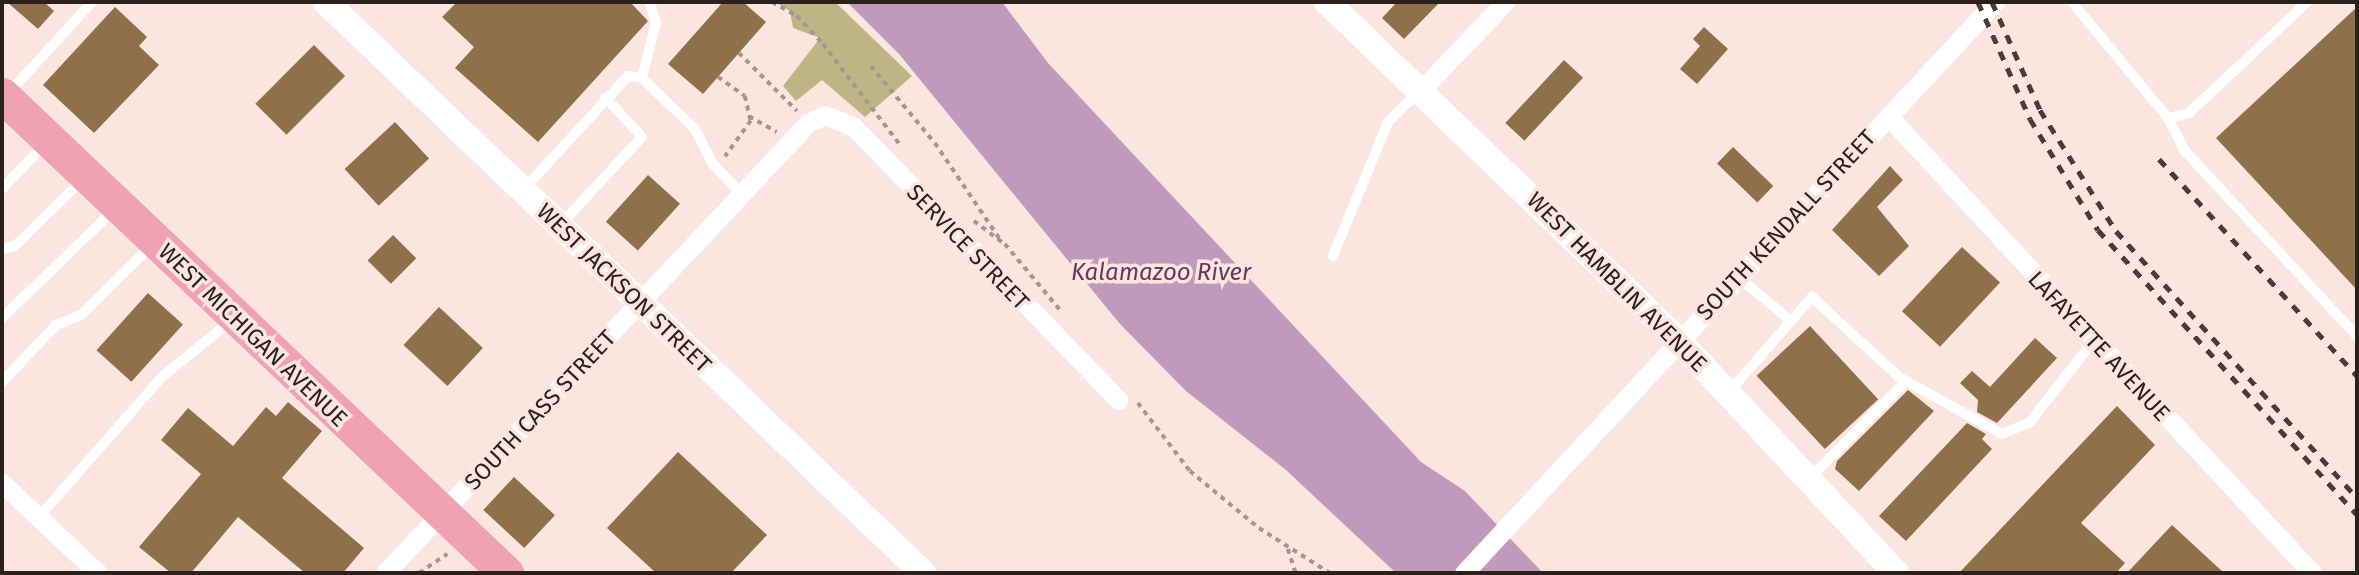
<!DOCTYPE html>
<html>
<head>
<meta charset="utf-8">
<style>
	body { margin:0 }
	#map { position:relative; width:2359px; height:575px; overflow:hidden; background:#fae5df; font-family:"Fira Sans",sans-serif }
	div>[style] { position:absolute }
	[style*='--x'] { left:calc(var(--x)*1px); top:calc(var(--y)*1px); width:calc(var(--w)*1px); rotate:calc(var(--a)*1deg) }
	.forest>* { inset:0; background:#bdb585 }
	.water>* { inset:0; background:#c199ba }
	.building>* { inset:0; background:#906f4b; transform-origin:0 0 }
	.path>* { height:3.5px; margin-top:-1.75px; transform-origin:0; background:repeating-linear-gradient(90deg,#a69590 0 5px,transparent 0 10px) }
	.lane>* { height:10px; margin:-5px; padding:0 5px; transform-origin:5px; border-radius:5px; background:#fff }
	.street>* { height:19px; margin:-9.5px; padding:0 9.5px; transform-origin:9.5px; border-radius:9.5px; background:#fff }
	.secondary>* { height:26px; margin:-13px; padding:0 13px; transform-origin:13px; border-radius:13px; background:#fff }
	.highway>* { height:35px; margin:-17.5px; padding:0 17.5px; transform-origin:17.5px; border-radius:17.5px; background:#f0a2b4 }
	.rail>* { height:5px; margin-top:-2.5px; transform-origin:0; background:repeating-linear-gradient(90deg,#493c38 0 9px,transparent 0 18px) }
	span { translate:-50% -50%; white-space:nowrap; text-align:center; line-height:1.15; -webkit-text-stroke:7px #fae5df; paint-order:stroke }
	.street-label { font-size:23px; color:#2c201c }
	.water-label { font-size:24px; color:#6a3662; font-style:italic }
	.frame { position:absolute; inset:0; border:4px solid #2c201c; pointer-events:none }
</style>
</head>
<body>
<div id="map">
	<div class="forest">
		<div style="clip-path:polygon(775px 2px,835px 2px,912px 76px,865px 117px,822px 80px,796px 101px,783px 86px,820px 38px,793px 28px,790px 11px)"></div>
	</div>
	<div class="water">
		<div style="clip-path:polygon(847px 2px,1002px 2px,1048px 63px,1421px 462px,1465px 491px,1543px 573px,1396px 573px,1286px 470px,1186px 391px,1120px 324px,899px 54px)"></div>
	</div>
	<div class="building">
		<div style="clip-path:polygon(7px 2px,44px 2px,54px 11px,38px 29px)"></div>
		<div style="clip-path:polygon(457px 2px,630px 2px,648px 21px,538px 142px,455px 68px,474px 47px,442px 17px)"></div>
		<div style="clip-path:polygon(723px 2px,743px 2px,766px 22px,703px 94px,668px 64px)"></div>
		<div style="clip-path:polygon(1397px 2px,1440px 2px,1404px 39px,1382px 18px)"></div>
		<div style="clip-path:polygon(115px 7px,147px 37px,139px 46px,159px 65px,94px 133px,43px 85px)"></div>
		<div style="clip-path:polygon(2357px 7px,2357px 290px,2216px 138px)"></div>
		<div style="clip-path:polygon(1704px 27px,1728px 49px,1697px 84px,1680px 69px,1700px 46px,1693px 39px)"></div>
		<div style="left:314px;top:45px;width:44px;height:83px;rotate:45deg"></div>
		<div style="left:1564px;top:60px;width:26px;height:86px;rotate:43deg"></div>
		<div style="left:395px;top:122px;width:50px;height:69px;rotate:47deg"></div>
		<div style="left:1733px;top:147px;width:56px;height:23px;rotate:44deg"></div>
		<div style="clip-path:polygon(1890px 166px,1903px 180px,1877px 207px,1909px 246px,1879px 276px,1832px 230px)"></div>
		<div style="left:648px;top:175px;width:43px;height:63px;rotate:42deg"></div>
		<div style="left:393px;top:235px;width:33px;height:36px;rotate:45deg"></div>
		<div style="left:1962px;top:247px;width:52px;height:88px;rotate:43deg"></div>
		<div style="left:148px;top:293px;width:47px;height:77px;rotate:42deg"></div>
		<div style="left:439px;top:307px;width:60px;height:52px;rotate:43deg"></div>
		<div style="left:1810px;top:326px;width:100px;height:73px;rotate:47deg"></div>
		<div style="clip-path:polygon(2035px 338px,2057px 358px,1997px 423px,1977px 412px,1978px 400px,1960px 383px,1972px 371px,1990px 387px)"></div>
		<div style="clip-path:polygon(1908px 390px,1934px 411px,1859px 491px,1835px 469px,1837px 461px)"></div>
		<div style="clip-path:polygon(288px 402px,322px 431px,282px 478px,364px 548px,343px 573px,305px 573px,238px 517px,191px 573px,171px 573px,139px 547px,201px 474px,161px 440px,188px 408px,233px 446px,266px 407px,276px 416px)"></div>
		<div style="clip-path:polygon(2117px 406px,2155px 445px,2081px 523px,2125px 563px,2116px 573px,1959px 573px)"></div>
		<div style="clip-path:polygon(1967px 423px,1986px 434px,1982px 439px,1992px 449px,1906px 541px,1879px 516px)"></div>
		<div style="clip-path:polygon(678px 452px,767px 535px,731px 573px,656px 573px,607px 528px)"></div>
		<div style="left:514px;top:477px;width:56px;height:45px;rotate:43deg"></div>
		<div style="clip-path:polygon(2172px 525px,2224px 573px,2127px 573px)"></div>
	</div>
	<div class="path">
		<div style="--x:772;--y:2;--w:29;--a:29"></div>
		<div style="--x:797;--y:16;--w:38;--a:47"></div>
		<div style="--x:823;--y:44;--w:128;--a:52.6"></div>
		<div style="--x:739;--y:53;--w:82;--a:45"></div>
		<div style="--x:871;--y:66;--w:100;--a:50.3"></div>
		<div style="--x:935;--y:143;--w:115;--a:56"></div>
		<div style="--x:718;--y:77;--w:33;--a:35"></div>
		<div style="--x:745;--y:96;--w:26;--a:77"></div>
		<div style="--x:751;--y:121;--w:44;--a:125.8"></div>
		<div style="--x:749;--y:116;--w:32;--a:30"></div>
		<div style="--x:974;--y:221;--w:39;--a:37"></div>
		<div style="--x:1005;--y:244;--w:87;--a:50.1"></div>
		<div style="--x:1138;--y:403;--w:86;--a:52.6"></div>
		<div style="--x:1190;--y:471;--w:89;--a:39.6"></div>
		<div style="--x:1259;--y:528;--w:84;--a:32.4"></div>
		<div style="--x:1288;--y:549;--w:25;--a:72"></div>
		<div style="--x:419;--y:573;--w:34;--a:-34"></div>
	</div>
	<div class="lane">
		<div style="--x:2072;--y:2;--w:151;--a:50.4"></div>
		<div style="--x:2168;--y:118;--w:22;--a:-13"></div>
		<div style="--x:2189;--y:113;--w:162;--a:-43.2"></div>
		<div style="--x:642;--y:78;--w:57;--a:-75.7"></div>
		<div style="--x:656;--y:23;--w:22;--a:-106"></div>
		<div style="--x:7;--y:95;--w:126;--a:-47.6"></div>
		<div style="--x:2168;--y:118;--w:36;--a:63"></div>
		<div style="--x:2184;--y:150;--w:254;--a:47.1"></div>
		<div style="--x:525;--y:188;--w:152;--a:-47.4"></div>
		<div style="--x:628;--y:76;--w:14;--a:8"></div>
		<div style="--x:642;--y:78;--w:74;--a:43.9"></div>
		<div style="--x:695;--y:129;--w:39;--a:63"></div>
		<div style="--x:713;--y:164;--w:42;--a:46"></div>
		<div style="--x:2;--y:189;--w:62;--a:-46.3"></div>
		<div style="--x:562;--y:223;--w:117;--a:-47.1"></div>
		<div style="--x:642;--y:137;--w:54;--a:-132.8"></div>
		<div style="--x:2;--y:249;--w:13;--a:-13"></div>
		<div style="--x:15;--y:246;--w:94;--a:-44.6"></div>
		<div style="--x:1333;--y:256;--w:145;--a:-67.7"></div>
		<div style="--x:1388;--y:122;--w:45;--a:-44.1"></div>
		<div style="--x:1738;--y:277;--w:69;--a:39.7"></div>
		<div style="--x:2;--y:318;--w:157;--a:-44"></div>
		<div style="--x:2;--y:382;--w:79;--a:-46.5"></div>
		<div style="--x:56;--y:325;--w:27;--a:-22"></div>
		<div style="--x:81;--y:315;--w:100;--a:-44.6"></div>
		<div style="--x:1728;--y:393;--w:128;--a:-48.8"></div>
		<div style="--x:1812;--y:297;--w:118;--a:42.6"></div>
		<div style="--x:1899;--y:377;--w:118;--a:29"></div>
		<div style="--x:2002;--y:434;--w:30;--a:-23"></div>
		<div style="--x:2030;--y:422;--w:104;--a:-52"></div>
		<div style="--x:1811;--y:477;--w:135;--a:-45.3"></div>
		<div style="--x:39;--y:517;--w:188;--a:-48.7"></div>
		<div style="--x:163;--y:376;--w:87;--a:-39"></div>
	</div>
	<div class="street">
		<div style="--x:1422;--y:89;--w:120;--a:-46.3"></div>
		<div style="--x:1889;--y:117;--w:622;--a:47.15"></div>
		<div style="--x:2;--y:483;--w:132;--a:43.2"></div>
		<div style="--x:385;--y:573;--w:618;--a:-46.77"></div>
		<div style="--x:808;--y:123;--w:19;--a:-25"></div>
		<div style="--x:825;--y:115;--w:31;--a:22"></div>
		<div style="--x:854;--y:127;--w:380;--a:45.9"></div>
		<div style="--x:1464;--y:573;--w:780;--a:-47.08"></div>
	</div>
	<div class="secondary">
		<div style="--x:326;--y:2;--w:826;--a:43.72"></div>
		<div style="--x:1327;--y:2;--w:487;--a:43.9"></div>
		<div style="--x:1678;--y:340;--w:319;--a:46.9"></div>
	</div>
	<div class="highway">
		<div style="--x:2;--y:95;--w:695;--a:43.48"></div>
	</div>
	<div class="rail">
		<div style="--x:1978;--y:2;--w:128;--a:66"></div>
		<div style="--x:2030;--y:119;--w:130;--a:58.5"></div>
		<div style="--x:2098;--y:230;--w:385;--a:47.7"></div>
		<div style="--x:1992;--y:2;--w:118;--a:66"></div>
		<div style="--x:2040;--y:110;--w:143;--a:57.9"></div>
		<div style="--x:2116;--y:231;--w:360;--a:47.9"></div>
		<div style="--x:2159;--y:159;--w:294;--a:47.6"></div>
	</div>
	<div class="street-label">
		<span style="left:1786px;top:225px;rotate:-47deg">SOUTH KENDALL STREET</span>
		<span style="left:968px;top:247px;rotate:46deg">SERVICE STREET</span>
		<span style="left:1617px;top:282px;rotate:45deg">WEST HAMBLIN AVENUE</span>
		<span style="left:624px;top:288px;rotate:44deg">WEST JACKSON STREET</span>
		<span style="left:253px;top:335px;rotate:44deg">WEST MICHIGAN AVENUE</span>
		<span style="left:2099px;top:346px;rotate:47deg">LAFAYETTE AVENUE</span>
		<span style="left:540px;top:410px;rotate:-47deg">SOUTH CASS STREET</span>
	</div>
	<div class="water-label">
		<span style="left:1161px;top:273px">Kalamazoo River</span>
	</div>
	<div class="frame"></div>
</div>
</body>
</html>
